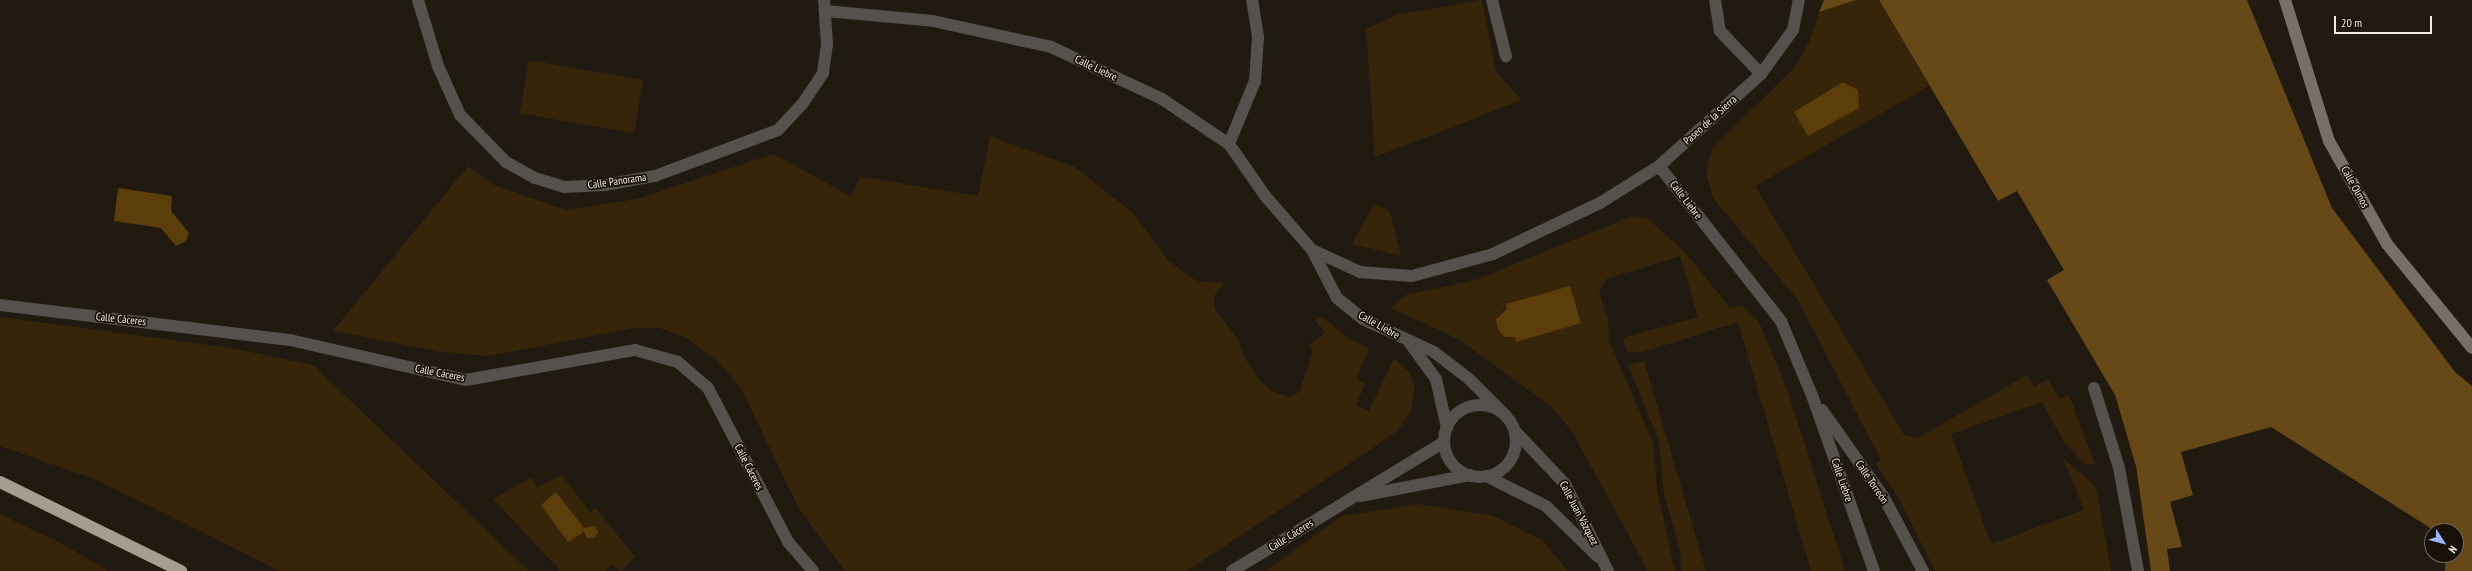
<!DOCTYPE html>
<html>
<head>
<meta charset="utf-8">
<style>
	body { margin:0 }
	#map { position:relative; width:2472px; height:571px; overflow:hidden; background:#211a11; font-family:"PT Sans Narrow",sans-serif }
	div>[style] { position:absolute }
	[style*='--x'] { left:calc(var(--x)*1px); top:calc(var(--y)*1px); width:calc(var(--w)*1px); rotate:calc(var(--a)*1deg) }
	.green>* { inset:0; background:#37250a; transform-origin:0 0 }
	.forest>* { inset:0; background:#674817 }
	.water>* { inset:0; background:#5c3e0a }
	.street>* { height:12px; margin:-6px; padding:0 6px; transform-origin:6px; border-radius:6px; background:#55514d }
	.street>.ring { margin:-6px; padding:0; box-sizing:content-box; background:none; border:12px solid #55514d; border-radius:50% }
	.secondary>* { height:12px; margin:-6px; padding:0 6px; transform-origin:6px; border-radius:6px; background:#767068 }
	.highway>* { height:12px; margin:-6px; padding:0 6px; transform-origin:6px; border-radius:6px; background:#a69d91 }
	span { translate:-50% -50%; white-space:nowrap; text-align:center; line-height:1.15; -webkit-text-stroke:3.5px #181108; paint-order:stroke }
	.street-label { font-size:11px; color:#f0ebe4 }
	.north { position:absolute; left:2424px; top:523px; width:40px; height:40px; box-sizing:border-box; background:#181108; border:1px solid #6e6860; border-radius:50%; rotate:126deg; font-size:11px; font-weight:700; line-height:16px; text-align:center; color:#f0ebe4 }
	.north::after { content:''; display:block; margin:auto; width:14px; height:18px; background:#9ab5fd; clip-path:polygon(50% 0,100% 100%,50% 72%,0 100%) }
	.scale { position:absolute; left:2334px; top:16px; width:98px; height:18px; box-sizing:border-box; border:2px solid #f0ebe4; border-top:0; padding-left:5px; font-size:12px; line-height:14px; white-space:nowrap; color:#f0ebe4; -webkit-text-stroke:3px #181108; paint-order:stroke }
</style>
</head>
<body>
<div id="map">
	<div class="green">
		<div style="clip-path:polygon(1482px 0,1496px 72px,1522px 100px,1375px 157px,1366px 29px,1397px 15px)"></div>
		<div style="clip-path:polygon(1856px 0,1879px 0,1929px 86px,1755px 186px,1904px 435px,1918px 438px,2027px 375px,2034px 387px,2048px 379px,2059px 399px,2069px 395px,2095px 464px,2085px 464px,2064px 442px,2042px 402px,1951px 434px,1991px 544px,2084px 510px,2063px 458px,2096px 487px,2111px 571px,1935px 571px,1898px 497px,1876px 464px,1881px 460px,1798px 300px,1713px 198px,1706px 171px,1712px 149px,1795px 67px,1809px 42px,1819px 12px)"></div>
		<div style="left:529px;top:60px;width:116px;height:54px;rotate:10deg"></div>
		<div style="clip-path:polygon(990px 136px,1075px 167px,1134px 214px,1169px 261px,1196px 281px,1224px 283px,1214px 296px,1214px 308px,1240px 342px,1243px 355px,1259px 380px,1272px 391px,1289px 397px,1299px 392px,1313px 352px,1309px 345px,1325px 333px,1315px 320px,1321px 316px,1348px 338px,1369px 348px,1356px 379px,1365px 383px,1356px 406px,1369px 411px,1394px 358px,1410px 373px,1415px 388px,1410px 413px,1398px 430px,1367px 452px,1187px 571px,845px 571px,798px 507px,741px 388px,716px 360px,687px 338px,660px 328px,633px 328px,488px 356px,443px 352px,333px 331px,468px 166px,496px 186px,566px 210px,637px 199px,774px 154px,850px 196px,861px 177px,978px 196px)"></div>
		<div style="clip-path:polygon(1374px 204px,1390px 211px,1401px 256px,1352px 244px)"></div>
		<div style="clip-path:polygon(evenodd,1632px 216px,1647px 218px,1684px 251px,1730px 308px,1742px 305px,1759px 322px,1788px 392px,1845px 571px,1811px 571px,1738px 322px,1643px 352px,1627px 352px,1623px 338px,1698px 317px,1680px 256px,1606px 279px,1599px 292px,1608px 320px,1609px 341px,1653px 443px,1657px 490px,1675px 571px,1648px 571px,1573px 433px,1553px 408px,1460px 340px,1391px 308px,1406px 295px,1476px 280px,1632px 216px,1507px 309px,1515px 337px,1509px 337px,1501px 312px,1507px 309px)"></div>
		<div style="clip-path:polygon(0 317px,231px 348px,313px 365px,529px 571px,280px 571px,97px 480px,0 446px)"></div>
		<div style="clip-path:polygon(1644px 361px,1706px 571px,1681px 571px,1681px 554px,1664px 493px,1659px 441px,1628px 365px)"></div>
		<div style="clip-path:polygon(evenodd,562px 475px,590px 512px,596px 508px,635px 557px,621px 571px,612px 564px,605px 571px,561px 571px,493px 499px,531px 478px,537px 487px,562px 475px,556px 492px,584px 529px,585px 535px,541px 505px,556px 492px)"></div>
		<div style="clip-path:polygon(1419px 504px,1493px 516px,1542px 540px,1568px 571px,1266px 571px,1342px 516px)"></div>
		<div style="clip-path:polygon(0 514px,62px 544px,109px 571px,0 571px)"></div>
	</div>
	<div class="forest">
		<div style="clip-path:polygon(1824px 0,1856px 0,1819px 12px)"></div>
		<div style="clip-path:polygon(1879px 0,2247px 0,2332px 208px,2455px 372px,2472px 386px,2472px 571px,2445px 571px,2446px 555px,2456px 555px,2456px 531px,2435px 531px,2271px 427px,2181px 452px,2193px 495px,2170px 502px,2182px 547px,2167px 549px,2170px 571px,2151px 571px,2136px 466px,2115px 395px,2047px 280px,2064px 270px,2017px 191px,1998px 201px)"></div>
	</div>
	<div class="water">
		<div style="clip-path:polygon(1843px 82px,1858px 90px,1859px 108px,1808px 136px,1794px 112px)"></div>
		<div style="clip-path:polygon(118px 188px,172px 196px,171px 211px,189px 233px,186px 241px,176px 246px,161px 228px,114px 221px)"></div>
		<div style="clip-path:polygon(1570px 286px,1581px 323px,1516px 342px,1515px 337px,1505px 337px,1498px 330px,1496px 319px,1507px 309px,1506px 304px)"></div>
		<div style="clip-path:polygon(556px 492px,584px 528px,595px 526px,598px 533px,594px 538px,587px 538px,584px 532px,568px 542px,541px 505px)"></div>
	</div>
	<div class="street">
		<div style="--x:418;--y:0;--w:69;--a:73.1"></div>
		<div style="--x:438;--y:66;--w:54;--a:65.8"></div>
		<div style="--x:460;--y:115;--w:66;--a:45.6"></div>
		<div style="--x:506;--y:162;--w:33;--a:29"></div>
		<div style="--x:535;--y:178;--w:30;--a:17"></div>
		<div style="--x:564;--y:187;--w:41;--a:-2.8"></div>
		<div style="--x:605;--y:185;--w:51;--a:-10.2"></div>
		<div style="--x:655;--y:176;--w:131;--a:-20.5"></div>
		<div style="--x:778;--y:130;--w:37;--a:-47"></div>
		<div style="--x:803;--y:103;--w:36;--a:-56"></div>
		<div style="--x:823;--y:73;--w:29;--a:-82"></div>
		<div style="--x:827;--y:44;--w:44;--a:-93.9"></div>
		<div style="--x:1492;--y:0;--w:58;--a:76"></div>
		<div style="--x:1715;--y:0;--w:31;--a:81"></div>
		<div style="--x:1720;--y:31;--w:59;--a:46.4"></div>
		<div style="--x:826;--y:11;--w:107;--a:5.3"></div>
		<div style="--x:933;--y:21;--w:121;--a:12.4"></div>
		<div style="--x:1051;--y:47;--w:123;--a:25.1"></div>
		<div style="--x:1162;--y:99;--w:81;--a:33.9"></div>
		<div style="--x:1229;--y:144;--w:65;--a:55.1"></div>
		<div style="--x:1266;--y:197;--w:70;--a:49"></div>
		<div style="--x:1312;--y:250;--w:54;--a:62.5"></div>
		<div style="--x:1337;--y:298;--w:33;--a:39"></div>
		<div style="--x:1363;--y:319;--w:78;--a:24.9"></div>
		<div style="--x:1434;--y:352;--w:44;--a:37.6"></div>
		<div style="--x:1469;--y:379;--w:52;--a:45"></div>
		<div style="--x:1229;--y:144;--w:68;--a:-67.6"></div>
		<div style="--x:1255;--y:81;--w:44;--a:-86.1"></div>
		<div style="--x:1258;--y:37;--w:37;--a:-99"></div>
		<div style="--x:1659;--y:166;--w:197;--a:51.8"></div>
		<div style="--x:1781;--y:321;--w:83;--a:67.4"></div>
		<div style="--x:1813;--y:398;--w:183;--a:70.6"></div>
		<div style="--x:1312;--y:250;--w:53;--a:24.6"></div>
		<div style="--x:1360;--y:272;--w:52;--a:4.4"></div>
		<div style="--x:1412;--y:276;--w:84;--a:-15.2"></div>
		<div style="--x:1493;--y:254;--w:119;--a:-25.5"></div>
		<div style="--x:1600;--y:203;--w:70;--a:-32.1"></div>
		<div style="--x:1659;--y:166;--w:137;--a:-42"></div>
		<div style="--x:1761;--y:74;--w:54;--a:-54"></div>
		<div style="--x:1793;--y:30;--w:31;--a:-79"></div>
		<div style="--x:0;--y:305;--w:292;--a:6.9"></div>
		<div style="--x:290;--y:340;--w:180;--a:12.8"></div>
		<div style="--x:466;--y:380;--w:172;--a:-10.1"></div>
		<div style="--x:635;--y:350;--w:45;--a:15.6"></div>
		<div style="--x:678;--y:362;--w:40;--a:41"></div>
		<div style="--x:708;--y:388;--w:174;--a:62.5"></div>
		<div style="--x:788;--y:542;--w:38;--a:49"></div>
		<div style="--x:1409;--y:342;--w:46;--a:53.9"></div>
		<div style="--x:1436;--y:379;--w:50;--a:77.3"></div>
		<div style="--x:2094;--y:388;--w:84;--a:72.6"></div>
		<div style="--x:2119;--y:468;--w:105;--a:79.5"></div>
		<div class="ring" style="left:1444px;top:405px;width:60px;height:60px"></div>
		<div style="--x:1822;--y:410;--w:105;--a:54.7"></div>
		<div style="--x:1883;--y:496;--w:85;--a:61.9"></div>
		<div style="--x:1515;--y:431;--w:73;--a:46.7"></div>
		<div style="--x:1565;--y:484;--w:97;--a:63.7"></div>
		<div style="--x:1486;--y:476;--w:67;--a:26.6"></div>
		<div style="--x:1546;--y:506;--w:73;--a:44.4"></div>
		<div style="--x:1360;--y:496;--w:112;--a:-10.8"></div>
		<div style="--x:1232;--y:571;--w:248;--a:-31.3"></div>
	</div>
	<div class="secondary">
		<div style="--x:2285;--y:0;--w:148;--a:72.7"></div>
		<div style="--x:2329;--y:141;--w:118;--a:60.6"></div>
		<div style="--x:2387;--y:244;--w:134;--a:50.7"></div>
	</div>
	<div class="highway">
		<div style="--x:0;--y:482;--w:202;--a:26.2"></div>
	</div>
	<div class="street-label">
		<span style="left:1096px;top:68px;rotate:25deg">Calle Liebre</span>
		<span style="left:1710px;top:120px;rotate:-42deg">Paseo de la Sierra</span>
		<span style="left:617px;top:181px;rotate:-8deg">Calle Panorama</span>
		<span style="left:2355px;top:187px;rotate:61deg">Calle Olmos</span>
		<span style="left:1686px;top:200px;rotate:52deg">Calle Liebre</span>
		<span style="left:121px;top:319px;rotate:6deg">Calle Cáceres</span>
		<span style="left:1379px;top:325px;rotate:29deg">Calle Liebre</span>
		<span style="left:440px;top:373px;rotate:11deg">Calle Cáceres</span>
		<span style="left:749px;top:467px;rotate:63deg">Calle Cáceres</span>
		<span style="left:1842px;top:480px;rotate:71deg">Calle Liebre</span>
		<span style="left:1872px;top:482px;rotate:56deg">Calle Torreón</span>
		<span style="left:1579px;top:513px;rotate:62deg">Calle Juan Vázquez</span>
		<span style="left:1291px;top:535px;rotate:-32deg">Calle Cáceres</span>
	</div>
	<div class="north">N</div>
	<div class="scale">20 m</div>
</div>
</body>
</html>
